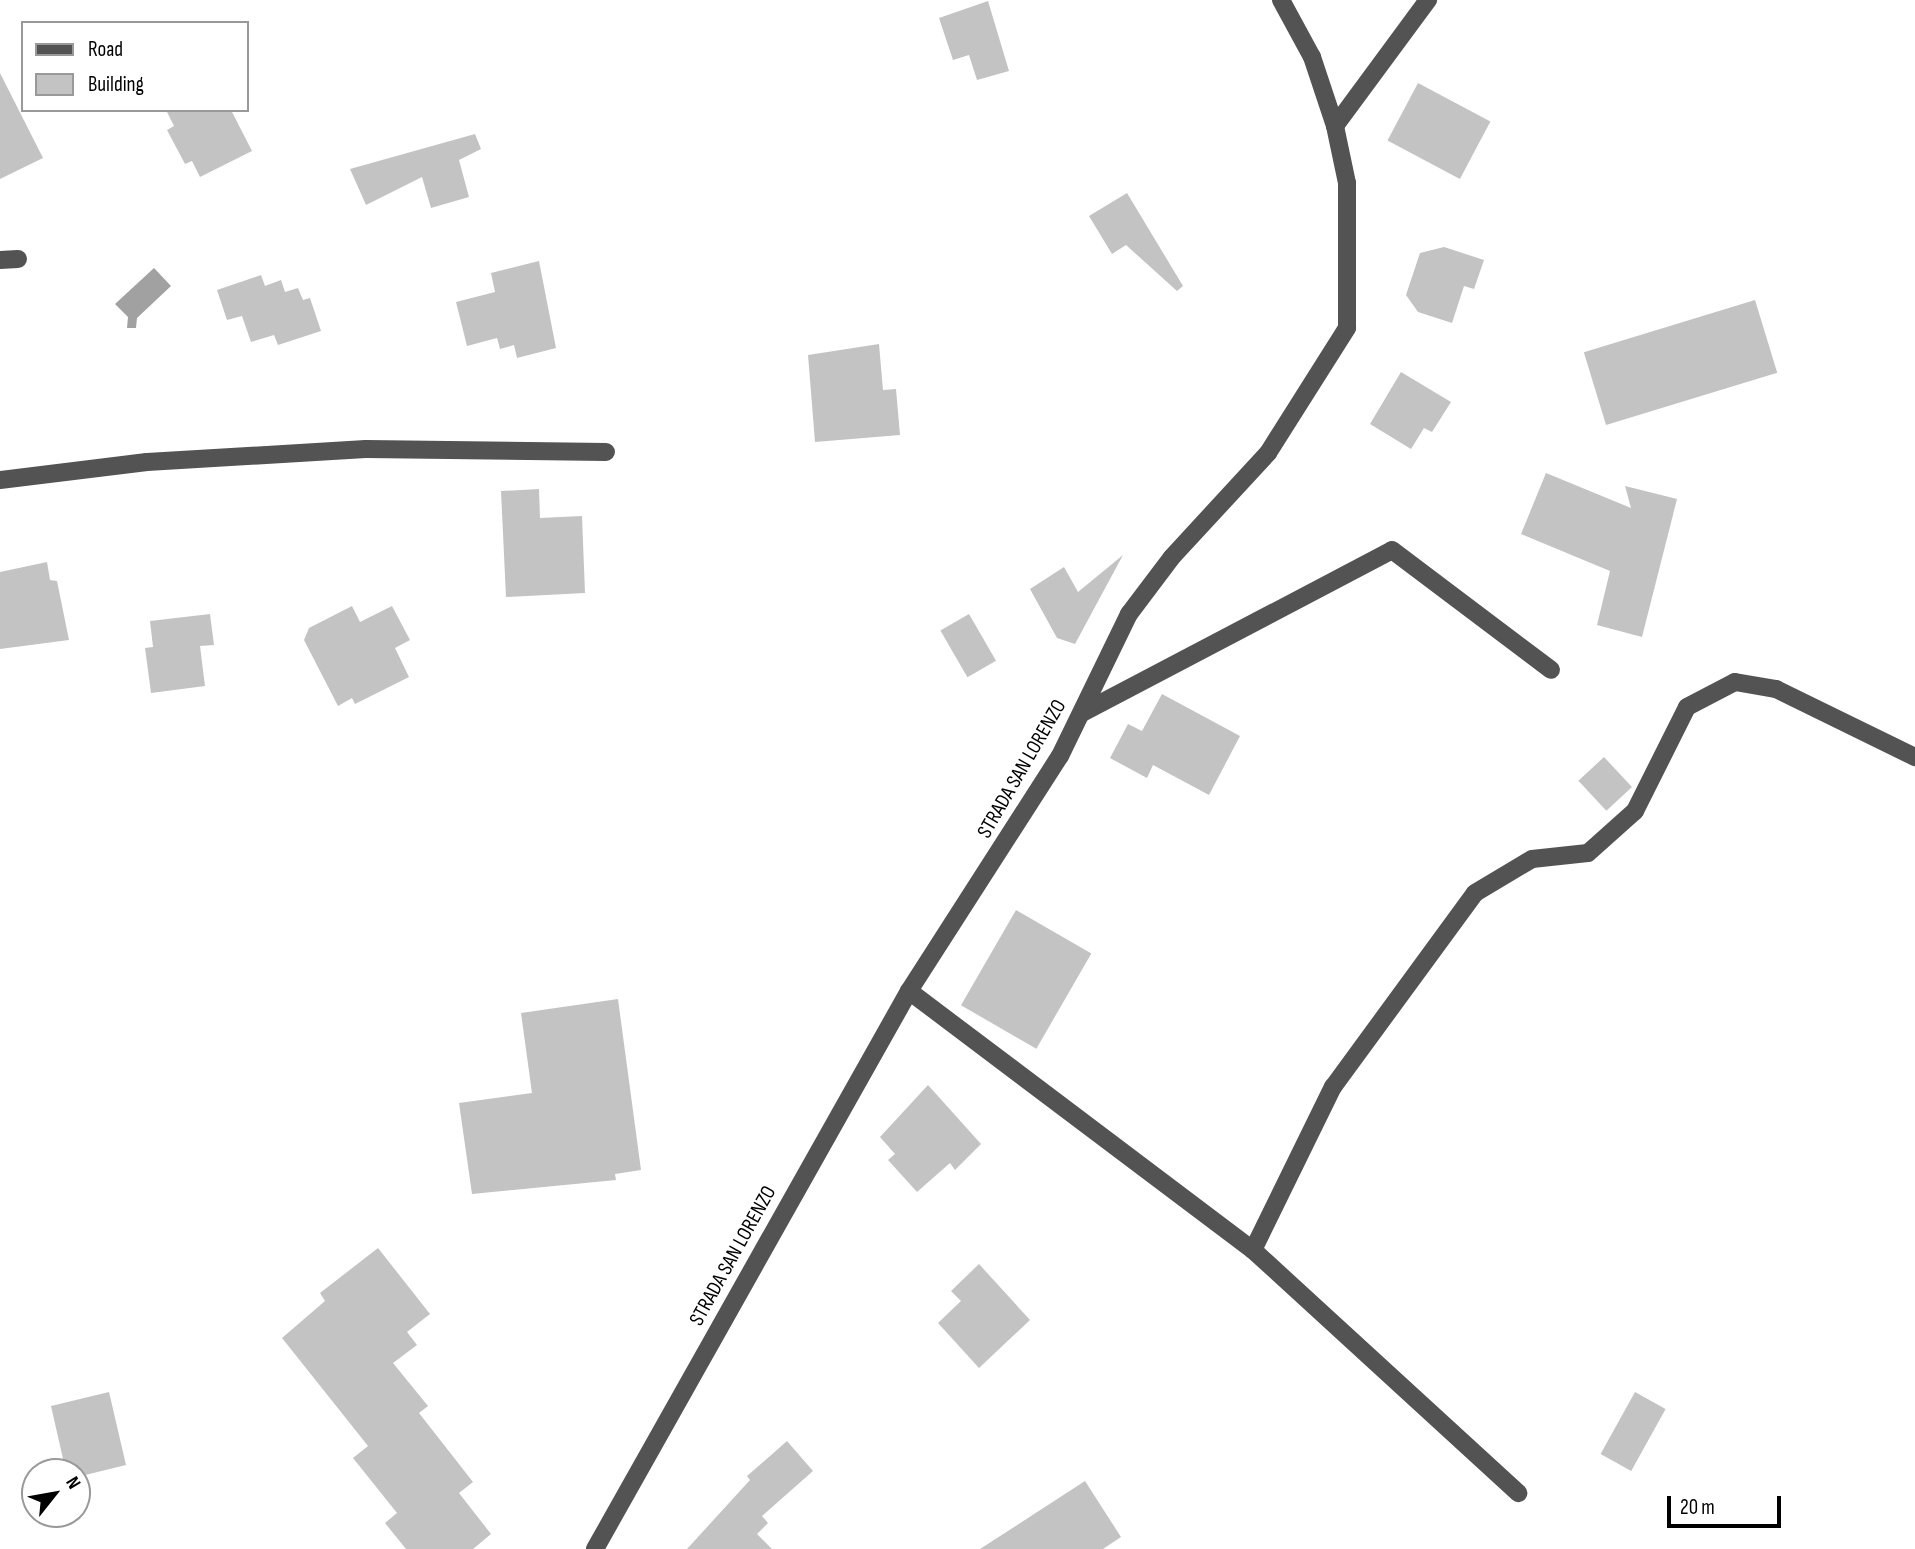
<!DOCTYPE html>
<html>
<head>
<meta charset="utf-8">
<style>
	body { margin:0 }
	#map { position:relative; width:1915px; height:1549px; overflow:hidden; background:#fff; font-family:"Sofia Sans Condensed",sans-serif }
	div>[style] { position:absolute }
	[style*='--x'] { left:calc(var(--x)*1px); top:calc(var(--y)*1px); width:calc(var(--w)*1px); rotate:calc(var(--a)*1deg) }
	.water>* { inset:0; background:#a1a1a1 }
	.building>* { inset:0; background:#c3c3c3; transform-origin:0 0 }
	.minor>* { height:18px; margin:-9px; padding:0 9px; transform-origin:9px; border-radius:9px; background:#535353 }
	span { translate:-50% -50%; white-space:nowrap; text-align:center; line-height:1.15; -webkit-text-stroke:7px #fff; paint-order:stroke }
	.street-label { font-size:21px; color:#000 }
	.legend { position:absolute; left:21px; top:21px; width:228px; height:91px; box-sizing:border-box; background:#fff; border:2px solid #999; margin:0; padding:9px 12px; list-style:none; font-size:21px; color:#000 }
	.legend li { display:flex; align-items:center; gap:14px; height:35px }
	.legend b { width:35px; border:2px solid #999 }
	.north { position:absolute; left:21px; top:1458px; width:70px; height:70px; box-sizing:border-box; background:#fff; border:2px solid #999; border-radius:50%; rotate:59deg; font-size:19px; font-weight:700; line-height:28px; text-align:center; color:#000 }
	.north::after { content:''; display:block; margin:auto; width:24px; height:32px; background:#000; clip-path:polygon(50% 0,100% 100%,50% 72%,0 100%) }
	.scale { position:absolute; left:1667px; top:1496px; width:114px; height:32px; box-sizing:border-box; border:4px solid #000; border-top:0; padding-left:9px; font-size:21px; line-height:24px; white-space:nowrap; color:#000; -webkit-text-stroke:5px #fff; paint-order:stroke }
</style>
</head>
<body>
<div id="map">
	<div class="water">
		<div style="clip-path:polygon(154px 268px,171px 286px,137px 318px,136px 328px,127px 328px,128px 317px,115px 304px)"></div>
	</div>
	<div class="building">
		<div style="clip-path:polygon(988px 1px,1009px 71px,977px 80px,969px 55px,953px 60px,939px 18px)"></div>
		<div style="clip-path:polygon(0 73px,43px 158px,0 179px)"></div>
		<div style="left:1418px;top:83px;width:82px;height:65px;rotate:28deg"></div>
		<div style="clip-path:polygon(166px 110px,231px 110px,252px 151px,200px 177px,192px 161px,185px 164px,167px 130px,174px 126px)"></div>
		<div style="clip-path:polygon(475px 134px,481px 149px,459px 160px,469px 197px,431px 208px,422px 177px,366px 205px,350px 169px)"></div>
		<div style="clip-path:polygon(1127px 193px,1183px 286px,1177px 291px,1126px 245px,1112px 254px,1089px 216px)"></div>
		<div style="clip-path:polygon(1444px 247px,1484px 260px,1474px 289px,1464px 286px,1452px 323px,1418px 312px,1406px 295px,1420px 253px)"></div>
		<div style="clip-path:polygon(539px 261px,556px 348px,517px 358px,514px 345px,500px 349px,497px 338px,467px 346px,456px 302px,495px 292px,491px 273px)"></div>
		<div style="clip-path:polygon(261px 275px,265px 286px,281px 280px,285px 292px,298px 288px,303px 300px,310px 298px,321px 331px,278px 345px,274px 335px,251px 342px,242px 316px,227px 320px,217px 290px)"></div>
		<div style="left:1755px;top:300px;width:76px;height:179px;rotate:73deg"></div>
		<div style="clip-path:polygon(879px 344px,883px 390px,896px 389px,900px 435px,815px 442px,808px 355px)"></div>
		<div style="clip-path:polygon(1401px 372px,1451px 402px,1432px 432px,1424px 428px,1411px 449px,1370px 424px)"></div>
		<div style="clip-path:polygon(1546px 473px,1631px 508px,1625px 486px,1677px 499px,1642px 637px,1597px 625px,1610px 571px,1521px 534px)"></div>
		<div style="clip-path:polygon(539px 489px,540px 518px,582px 516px,585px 593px,506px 597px,501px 491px)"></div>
		<div style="clip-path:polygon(1123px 555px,1075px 644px,1057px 638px,1030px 589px,1064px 567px,1078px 592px)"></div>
		<div style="clip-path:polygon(47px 562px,50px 580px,57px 581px,69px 640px,0 649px,0 572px)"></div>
		<div style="clip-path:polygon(352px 606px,360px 622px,392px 606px,410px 640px,395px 648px,409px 677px,355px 704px,352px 698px,338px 706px,304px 640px,309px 628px)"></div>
		<div style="clip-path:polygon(210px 614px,214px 645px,200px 646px,205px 686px,151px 693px,145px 648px,153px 647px,150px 621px)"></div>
		<div style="left:969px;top:614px;width:54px;height:33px;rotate:60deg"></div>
		<div style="clip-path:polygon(1162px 694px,1240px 736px,1209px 795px,1153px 765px,1147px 778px,1110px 758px,1128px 724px,1142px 731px)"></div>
		<div style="left:1604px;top:757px;width:41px;height:35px;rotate:47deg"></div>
		<div style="left:1016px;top:910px;width:87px;height:110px;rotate:30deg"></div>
		<div style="clip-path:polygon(618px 999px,641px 1170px,615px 1174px,616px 1180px,472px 1194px,459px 1103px,532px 1093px,521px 1013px)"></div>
		<div style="clip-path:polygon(928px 1085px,981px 1144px,955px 1170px,950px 1163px,917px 1192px,888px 1160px,895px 1154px,880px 1137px)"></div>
		<div style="clip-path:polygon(378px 1248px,430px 1314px,407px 1332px,417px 1345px,393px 1363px,428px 1406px,419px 1413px,473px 1482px,459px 1493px,491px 1534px,473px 1549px,406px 1549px,385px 1523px,397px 1513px,353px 1458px,368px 1446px,282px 1338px,325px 1301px,320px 1293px)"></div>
		<div style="clip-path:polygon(979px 1264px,1030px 1320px,979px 1368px,938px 1323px,961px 1301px,951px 1291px)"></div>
		<div style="clip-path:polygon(109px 1392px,126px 1465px,77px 1477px,66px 1472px,51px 1406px)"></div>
		<div style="left:1635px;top:1392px;width:35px;height:71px;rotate:29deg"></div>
		<div style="clip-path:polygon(787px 1441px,813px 1471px,762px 1516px,768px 1523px,757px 1534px,772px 1549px,687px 1549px,750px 1480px,747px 1476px)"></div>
		<div style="clip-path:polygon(1085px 1481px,1121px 1537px,1103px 1549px,980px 1549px)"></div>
	</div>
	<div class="minor">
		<div style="--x:1335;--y:126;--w:157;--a:-53.6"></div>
		<div style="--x:0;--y:260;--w:18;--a:-3"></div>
		<div style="--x:0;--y:480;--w:148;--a:-7"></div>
		<div style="--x:147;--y:462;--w:219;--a:-3.4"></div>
		<div style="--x:366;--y:449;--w:240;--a:0.7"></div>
		<div style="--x:1082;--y:713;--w:350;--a:-27.7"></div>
		<div style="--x:1392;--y:550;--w:199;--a:37"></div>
		<div style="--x:909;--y:991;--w:431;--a:37"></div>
		<div style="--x:1253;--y:1250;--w:360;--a:42.5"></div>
		<div style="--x:1253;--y:1250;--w:182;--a:-63.9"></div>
		<div style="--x:1333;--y:1087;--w:240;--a:-53.8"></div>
		<div style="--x:1475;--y:893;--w:66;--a:-30.8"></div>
		<div style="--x:1532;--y:859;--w:56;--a:-6.1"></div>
		<div style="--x:1588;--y:853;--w:63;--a:-41.8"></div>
		<div style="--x:1635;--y:811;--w:116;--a:-63.4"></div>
		<div style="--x:1687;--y:707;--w:54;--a:-27.5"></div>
		<div style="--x:1735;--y:682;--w:42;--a:9.7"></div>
		<div style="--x:1776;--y:689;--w:155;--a:26.1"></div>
		<div style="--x:595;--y:1549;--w:640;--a:-60.63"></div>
		<div style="--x:909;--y:991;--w:279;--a:-57.3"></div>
		<div style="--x:1060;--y:756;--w:158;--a:-64.1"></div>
		<div style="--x:1129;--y:614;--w:71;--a:-53"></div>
		<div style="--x:1172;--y:557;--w:142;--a:-47.3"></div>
		<div style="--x:1268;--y:453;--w:148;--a:-57.7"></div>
		<div style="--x:1347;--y:328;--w:145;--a:-90"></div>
		<div style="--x:1347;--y:183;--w:58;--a:-101.9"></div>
		<div style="--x:1335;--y:126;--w:73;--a:-108.4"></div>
		<div style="--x:1312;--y:57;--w:65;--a:-118.5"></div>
	</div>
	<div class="street-label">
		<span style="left:1022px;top:769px;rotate:-60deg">STRADA SAN LORENZO</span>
		<span style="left:733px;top:1256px;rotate:-61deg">STRADA SAN LORENZO</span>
	</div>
	<ul class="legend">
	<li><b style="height:9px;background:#535353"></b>Road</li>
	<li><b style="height:19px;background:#c3c3c3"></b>Building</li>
	</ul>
	<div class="north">N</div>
	<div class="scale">20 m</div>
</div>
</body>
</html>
